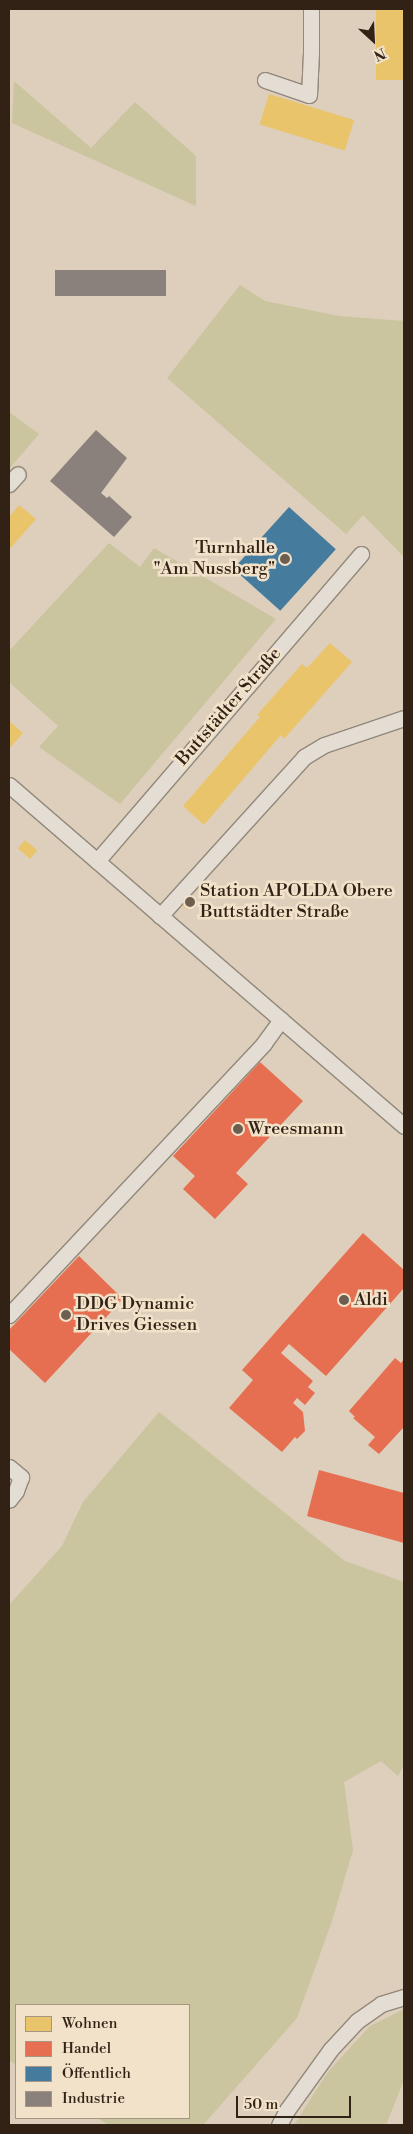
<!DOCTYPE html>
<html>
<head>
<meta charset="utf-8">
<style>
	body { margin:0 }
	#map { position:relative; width:413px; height:2134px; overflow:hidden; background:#ddcfbb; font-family:"Libre Bodoni",serif }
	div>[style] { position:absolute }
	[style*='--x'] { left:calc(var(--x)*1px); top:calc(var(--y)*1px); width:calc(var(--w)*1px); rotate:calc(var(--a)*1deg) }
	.green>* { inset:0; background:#cac49f }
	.homes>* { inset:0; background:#e9c46a; transform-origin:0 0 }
	.shops>* { inset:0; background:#e76f51 }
	.public>* { inset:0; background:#457b9d; transform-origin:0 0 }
	.industry>* { inset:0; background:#8a817c; transform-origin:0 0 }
	.roads { filter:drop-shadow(1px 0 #92887b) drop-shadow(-1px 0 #92887b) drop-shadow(0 1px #92887b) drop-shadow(0 -1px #92887b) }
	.minor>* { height:15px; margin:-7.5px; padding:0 7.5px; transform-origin:7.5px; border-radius:7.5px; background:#e4ddd3 }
	.dots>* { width:14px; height:14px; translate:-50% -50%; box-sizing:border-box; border:2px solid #f2e2ca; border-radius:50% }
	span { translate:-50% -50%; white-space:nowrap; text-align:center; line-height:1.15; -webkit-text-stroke:5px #f2e2ca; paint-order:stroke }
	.poi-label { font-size:18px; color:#312215 }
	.right { translate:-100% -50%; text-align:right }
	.left { translate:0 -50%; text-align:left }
	.street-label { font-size:18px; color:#312215 }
	.frame { position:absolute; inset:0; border:10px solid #312215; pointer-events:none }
	.legend { position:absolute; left:15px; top:2004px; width:175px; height:115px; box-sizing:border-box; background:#f2e2ca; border:1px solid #a59582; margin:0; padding:6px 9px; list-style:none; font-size:15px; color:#312215 }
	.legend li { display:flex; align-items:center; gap:10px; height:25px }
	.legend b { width:25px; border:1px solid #a59582 }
	.north { position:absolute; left:348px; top:15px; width:50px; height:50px; -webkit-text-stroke:4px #f2e2ca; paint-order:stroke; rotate:155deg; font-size:14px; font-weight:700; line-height:20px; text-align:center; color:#312215 }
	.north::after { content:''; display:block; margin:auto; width:18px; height:22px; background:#312215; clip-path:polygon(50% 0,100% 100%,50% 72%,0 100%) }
	.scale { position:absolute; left:236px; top:2096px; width:115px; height:22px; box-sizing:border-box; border:2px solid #312215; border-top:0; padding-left:6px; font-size:15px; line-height:18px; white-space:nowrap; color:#312215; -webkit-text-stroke:4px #f2e2ca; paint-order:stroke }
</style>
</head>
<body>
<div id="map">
	<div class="green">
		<div style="clip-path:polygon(14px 81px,91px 148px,135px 102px,196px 156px,196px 206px,12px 123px)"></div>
		<div style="clip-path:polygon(240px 285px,265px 301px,339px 316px,404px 321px,404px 557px,363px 515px,346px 534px,167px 378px)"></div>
		<div style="clip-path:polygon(9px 412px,39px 434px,9px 469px)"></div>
		<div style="clip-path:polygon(109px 543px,140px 567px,154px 548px,276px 619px,120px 804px,39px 747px,58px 726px,9px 682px,9px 651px)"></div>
		<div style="clip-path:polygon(159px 1412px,345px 1561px,404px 1582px,404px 1765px,398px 1776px,381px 1761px,344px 1782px,353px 1850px,332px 1921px,297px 2018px,203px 2125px,109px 2125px,97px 2118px,189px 2118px,189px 2005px,16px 2005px,16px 2065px,9px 2060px,9px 1605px,62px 1546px,83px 1502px)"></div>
		<div style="clip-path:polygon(404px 2009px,404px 2080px,386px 2125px,294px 2125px,328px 2072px,370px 2026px)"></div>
	</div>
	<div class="homes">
		<div style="left:376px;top:9px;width:28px;height:71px"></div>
		<div style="left:269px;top:94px;width:89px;height:32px;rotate:17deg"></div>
		<div style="clip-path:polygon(19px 505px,36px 519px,9px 550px,9px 517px)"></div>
		<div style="clip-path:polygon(330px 643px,352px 662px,284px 739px,281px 735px,204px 825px,183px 806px,260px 717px,257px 715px,302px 664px,307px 668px)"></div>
		<div style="clip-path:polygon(9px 721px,23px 733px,9px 749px)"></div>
		<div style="left:25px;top:840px;width:16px;height:11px;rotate:40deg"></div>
		<div style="left:191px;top:894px;width:8px;height:14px;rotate:45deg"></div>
	</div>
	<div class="shops">
		<div style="clip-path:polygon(260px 1062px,303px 1101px,236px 1173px,248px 1184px,215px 1219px,183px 1189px,195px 1176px,173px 1156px)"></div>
		<div style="clip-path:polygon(363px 1233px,404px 1270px,404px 1288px,326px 1376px,289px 1344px,281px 1353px,313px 1381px,308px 1387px,315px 1393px,305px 1405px,297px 1398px,293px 1403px,303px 1412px,305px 1431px,297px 1439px,295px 1437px,282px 1452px,229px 1408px,253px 1380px,242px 1370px)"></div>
		<div style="clip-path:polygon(79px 1256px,123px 1299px,45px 1383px,9px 1349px,9px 1330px)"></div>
		<div style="clip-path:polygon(395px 1358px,401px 1363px,404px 1359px,404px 1427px,379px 1454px,368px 1445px,375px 1437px,353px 1418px,355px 1417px,349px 1411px)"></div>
		<div style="clip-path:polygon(319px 1470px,404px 1493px,404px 1543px,307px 1516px)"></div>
	</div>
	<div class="public">
		<div style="left:289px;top:507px;width:63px;height:83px;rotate:42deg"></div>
	</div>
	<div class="industry">
		<div style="left:166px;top:270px;width:26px;height:111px;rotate:90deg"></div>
		<div style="clip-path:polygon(96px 430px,127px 458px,101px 493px,107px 498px,109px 496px,132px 517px,114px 537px,50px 481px)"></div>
	</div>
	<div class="roads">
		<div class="minor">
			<div style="--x:265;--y:80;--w:46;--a:18.8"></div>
			<div style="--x:309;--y:95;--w:42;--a:-87.3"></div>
			<div style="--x:311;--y:53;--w:44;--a:-90"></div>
			<div style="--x:9;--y:484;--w:13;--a:-48"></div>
			<div style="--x:9;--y:785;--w:522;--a:40.8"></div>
			<div style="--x:97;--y:861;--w:405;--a:-49.3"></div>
			<div style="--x:160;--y:916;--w:215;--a:-47.8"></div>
			<div style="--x:304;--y:757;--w:23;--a:-31"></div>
			<div style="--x:324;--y:745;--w:84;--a:-18.6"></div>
			<div style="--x:9;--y:1315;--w:373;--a:-46.8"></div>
			<div style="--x:264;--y:1043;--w:29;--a:-54"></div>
			<div style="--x:9;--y:1467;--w:16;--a:40"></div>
			<div style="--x:21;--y:1477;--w:15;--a:110"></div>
			<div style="--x:16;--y:1491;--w:11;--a:128"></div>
			<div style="--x:279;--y:2125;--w:17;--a:-62"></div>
			<div style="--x:287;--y:2110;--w:75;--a:-54.2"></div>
			<div style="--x:331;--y:2049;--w:38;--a:-47"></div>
			<div style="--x:357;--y:2021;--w:29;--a:-35"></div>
			<div style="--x:381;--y:2004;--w:24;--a:-17"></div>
		</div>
	</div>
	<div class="dots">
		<div style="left:285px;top:559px;background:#6d5f4f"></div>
		<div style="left:190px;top:902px;background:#6d5f4f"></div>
		<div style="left:238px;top:1129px;background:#6d5f4f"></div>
		<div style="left:344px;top:1300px;background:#6d5f4f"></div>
		<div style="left:66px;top:1315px;background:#6d5f4f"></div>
	</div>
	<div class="poi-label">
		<span class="right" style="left:275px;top:559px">Turnhalle<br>"Am Nussberg"</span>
		<span class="left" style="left:200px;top:902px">Station APOLDA Obere<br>Buttstädter Straße</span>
		<span class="left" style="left:248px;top:1129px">Wreesmann</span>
		<span class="left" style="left:354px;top:1300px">Aldi</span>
		<span class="left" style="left:76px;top:1315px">DDG Dynamic<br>Drives Giessen</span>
	</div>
	<div class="street-label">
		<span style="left:229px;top:707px;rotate:-49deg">Buttstädter Straße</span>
	</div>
	<div class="frame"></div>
	<ul class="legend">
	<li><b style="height:14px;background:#e9c46a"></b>Wohnen</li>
	<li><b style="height:14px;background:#e76f51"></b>Handel</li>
	<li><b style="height:14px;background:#457b9d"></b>Öffentlich</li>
	<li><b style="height:14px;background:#8a817c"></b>Industrie</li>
	</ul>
	<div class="north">N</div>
	<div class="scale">50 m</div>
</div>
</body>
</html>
